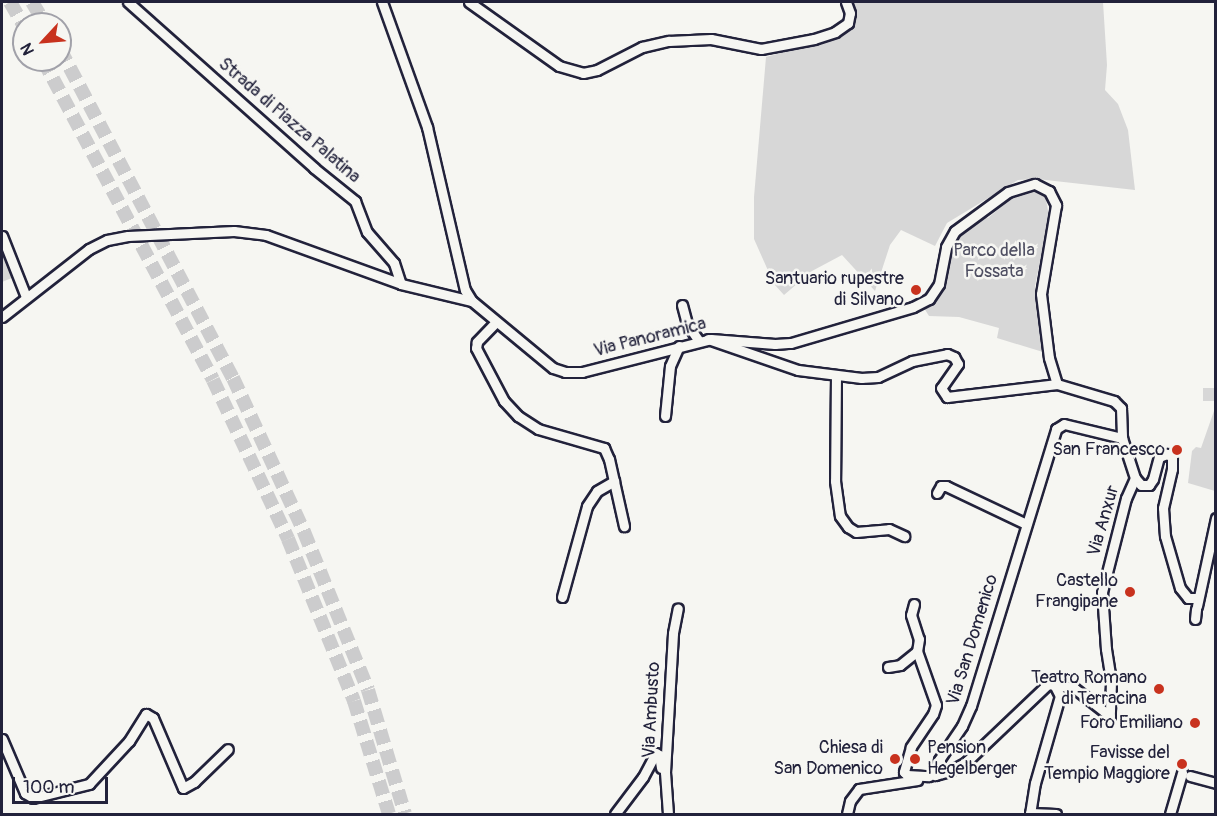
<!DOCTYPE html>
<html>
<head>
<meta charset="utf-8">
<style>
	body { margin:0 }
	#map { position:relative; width:1217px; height:816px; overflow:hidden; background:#f6f6f2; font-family:Pangolin,sans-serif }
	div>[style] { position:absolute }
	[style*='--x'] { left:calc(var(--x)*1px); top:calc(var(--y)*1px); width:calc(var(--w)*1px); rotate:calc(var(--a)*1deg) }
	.green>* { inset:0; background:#d7d7d7; transform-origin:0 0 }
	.highway-tunnel>* { height:14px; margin-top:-7px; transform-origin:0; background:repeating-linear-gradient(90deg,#cccccd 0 14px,transparent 0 21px) }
	.roads { filter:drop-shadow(2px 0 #22223b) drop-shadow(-2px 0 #22223b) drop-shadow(0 2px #22223b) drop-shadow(0 -2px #22223b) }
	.minor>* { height:9px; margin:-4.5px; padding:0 4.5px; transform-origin:4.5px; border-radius:4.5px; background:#f6f6f2 }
	.dots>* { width:16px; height:16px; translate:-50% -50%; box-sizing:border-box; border:3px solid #f6f6f2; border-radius:50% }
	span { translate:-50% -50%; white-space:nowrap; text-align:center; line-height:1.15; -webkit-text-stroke:5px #f6f6f2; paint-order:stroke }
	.street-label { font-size:18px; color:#22223b }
	.park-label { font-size:18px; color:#4f4f62 }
	.poi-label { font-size:18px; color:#22223b }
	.right { translate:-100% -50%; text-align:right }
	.left { translate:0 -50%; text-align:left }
	.frame { position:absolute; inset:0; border:3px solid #22223b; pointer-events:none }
	.north { position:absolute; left:12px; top:12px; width:60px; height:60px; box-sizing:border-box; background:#f6f6f2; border:2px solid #a1a1a9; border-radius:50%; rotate:244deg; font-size:16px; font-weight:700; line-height:24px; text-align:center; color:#22223b }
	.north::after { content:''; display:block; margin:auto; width:21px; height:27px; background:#c8321e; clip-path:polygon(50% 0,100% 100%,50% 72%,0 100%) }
	.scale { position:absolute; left:12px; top:777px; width:96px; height:27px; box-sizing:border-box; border:3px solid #22223b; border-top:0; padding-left:8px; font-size:18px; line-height:21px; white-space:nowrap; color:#22223b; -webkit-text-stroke:4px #f6f6f2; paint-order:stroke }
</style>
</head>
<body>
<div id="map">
	<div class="green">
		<div style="clip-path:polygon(851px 2px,1103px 2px,1107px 65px,1105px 90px,1118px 104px,1128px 130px,1135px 190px,1037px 179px,1018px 180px,947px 223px,935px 246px,901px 230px,890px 245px,875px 291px,842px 255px,812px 271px,784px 295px,774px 284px,754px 239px,754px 197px,766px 57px,832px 39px,852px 28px,855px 12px)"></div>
		<div style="clip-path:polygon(1037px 188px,1046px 199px,1049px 217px,1035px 286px,1043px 352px,997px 338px,999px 328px,959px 317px,929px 316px,924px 308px,944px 288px,951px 251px,957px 235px,981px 215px,988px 218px,1022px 189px)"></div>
		<div style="clip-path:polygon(2px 230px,19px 275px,2px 282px)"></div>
		<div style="left:1203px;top:388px;width:12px;height:13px"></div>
		<div style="clip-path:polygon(1215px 408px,1215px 491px,1188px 483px,1192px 451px,1196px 447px,1201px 448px)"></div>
	</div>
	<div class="highway-tunnel">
		<div style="--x:10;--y:2;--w:28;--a:60"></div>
		<div style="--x:32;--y:2;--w:26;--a:59"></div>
		<div style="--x:60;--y:49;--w:372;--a:62.3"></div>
		<div style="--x:233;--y:378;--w:170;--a:65.2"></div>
		<div style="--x:304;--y:532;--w:170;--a:67.9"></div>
		<div style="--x:368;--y:690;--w:129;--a:73.4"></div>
		<div style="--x:43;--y:60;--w:362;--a:62"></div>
		<div style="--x:213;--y:380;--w:176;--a:64.7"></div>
		<div style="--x:288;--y:539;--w:175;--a:67.8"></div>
		<div style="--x:354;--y:701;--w:118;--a:72.8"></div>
	</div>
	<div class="roads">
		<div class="minor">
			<div style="--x:128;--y:2;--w:249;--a:41.7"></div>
			<div style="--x:314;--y:168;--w:53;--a:38.8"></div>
			<div style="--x:355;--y:201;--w:33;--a:69"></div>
			<div style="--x:367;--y:232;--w:41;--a:48.9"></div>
			<div style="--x:394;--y:263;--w:22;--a:72"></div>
			<div style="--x:382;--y:2;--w:133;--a:70.2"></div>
			<div style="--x:427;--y:127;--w:167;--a:76.9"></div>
			<div style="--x:465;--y:290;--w:13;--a:58"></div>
			<div style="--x:472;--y:301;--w:105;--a:39.6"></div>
			<div style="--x:553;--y:368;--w:13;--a:18"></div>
			<div style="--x:565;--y:372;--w:17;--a:0"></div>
			<div style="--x:582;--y:372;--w:133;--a:-14.3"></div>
			<div style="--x:711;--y:339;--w:64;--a:4.5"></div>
			<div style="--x:775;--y:344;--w:16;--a:-4"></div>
			<div style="--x:791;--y:343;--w:127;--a:-16.4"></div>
			<div style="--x:913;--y:307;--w:18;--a:-27"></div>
			<div style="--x:929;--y:299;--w:18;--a:-56"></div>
			<div style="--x:939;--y:284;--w:38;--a:-79"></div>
			<div style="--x:946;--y:247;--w:18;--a:-61"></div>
			<div style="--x:955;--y:231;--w:66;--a:-36.3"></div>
			<div style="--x:1008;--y:192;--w:28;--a:-17"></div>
			<div style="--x:1035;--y:184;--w:16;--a:27"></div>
			<div style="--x:1049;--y:191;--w:16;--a:63"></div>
			<div style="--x:1056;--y:205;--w:90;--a:99.6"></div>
			<div style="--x:1041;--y:294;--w:64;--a:82.9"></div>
			<div style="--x:1049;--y:358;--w:27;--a:73"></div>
			<div style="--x:469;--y:2;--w:110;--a:35.4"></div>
			<div style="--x:559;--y:66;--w:25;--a:16"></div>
			<div style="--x:583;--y:73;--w:14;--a:-12"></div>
			<div style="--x:597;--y:70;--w:51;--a:-27.1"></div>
			<div style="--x:642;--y:47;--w:28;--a:-13"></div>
			<div style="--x:669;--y:41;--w:42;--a:-2.7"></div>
			<div style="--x:711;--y:39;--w:51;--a:11.3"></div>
			<div style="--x:761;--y:49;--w:54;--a:-10.7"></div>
			<div style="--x:814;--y:39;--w:22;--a:-18"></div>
			<div style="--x:835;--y:32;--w:16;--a:-35"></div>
			<div style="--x:848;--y:23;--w:10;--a:-79"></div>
			<div style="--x:850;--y:13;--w:12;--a:-110"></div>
			<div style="--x:2;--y:236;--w:66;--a:68.5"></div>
			<div style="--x:682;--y:305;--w:20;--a:75"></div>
			<div style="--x:687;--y:324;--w:21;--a:55"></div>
			<div style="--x:2;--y:317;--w:110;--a:-38"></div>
			<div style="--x:89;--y:249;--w:20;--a:-27"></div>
			<div style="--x:107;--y:240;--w:21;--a:-11"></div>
			<div style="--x:128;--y:236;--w:106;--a:-2.7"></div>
			<div style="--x:234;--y:231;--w:32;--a:7"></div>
			<div style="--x:266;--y:235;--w:144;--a:19.9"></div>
			<div style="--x:401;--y:284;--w:73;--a:13.5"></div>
			<div style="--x:496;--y:322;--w:28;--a:134"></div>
			<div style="--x:477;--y:342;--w:6;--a:99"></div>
			<div style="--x:476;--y:348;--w:60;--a:62.2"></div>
			<div style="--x:504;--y:401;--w:21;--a:47"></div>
			<div style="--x:518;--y:416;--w:24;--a:33"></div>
			<div style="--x:538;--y:429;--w:69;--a:16.1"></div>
			<div style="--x:604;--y:448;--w:12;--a:66"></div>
			<div style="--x:609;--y:459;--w:69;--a:77.4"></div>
			<div style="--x:708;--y:339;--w:95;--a:19"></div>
			<div style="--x:798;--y:370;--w:64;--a:7.2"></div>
			<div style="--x:861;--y:378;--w:17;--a:-3"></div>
			<div style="--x:878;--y:377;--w:38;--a:-25"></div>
			<div style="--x:912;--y:361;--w:36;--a:-11"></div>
			<div style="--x:947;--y:354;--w:8;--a:23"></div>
			<div style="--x:954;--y:357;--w:8;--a:60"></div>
			<div style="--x:958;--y:364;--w:29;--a:125"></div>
			<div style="--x:941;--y:388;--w:11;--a:56"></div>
			<div style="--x:947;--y:397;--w:111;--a:-6.7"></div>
			<div style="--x:1057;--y:384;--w:59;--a:16.6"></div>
			<div style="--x:1114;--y:401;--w:10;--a:45"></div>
			<div style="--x:1121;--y:408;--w:30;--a:88"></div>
			<div style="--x:1122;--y:438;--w:42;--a:72"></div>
			<div style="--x:1135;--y:478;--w:22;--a:114"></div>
			<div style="--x:1126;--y:498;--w:97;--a:104.3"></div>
			<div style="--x:1102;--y:592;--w:57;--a:86"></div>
			<div style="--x:1106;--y:649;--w:33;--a:81"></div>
			<div style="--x:1111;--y:682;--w:34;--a:92"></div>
			<div style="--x:1110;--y:716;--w:46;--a:-142.1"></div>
			<div style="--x:1074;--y:688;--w:26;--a:-171"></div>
			<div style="--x:1048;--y:684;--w:115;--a:136.4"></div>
			<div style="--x:965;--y:763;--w:17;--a:152"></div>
			<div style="--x:950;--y:771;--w:16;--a:165"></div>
			<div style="--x:935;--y:775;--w:16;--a:-75"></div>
			<div style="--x:939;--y:760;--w:41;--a:-55.9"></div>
			<div style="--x:962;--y:726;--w:22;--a:-66"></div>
			<div style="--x:971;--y:706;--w:290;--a:-72.9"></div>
			<div style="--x:1056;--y:429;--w:9;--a:-32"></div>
			<div style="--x:1064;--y:424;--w:60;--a:13.6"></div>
			<div style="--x:836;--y:375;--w:106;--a:90.5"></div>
			<div style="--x:835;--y:481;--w:35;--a:82"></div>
			<div style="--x:840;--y:516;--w:14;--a:54"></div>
			<div style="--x:848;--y:527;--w:9;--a:32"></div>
			<div style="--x:856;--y:532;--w:33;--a:-5"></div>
			<div style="--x:889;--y:529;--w:17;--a:25"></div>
			<div style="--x:665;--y:416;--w:50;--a:-84.3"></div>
			<div style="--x:670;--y:366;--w:22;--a:-66"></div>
			<div style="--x:1135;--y:478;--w:9;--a:49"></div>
			<div style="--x:1141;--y:485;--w:8;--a:0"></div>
			<div style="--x:1149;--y:485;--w:7;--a:-56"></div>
			<div style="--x:1153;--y:479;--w:23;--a:-75"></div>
			<div style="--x:1159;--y:457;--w:9;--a:-21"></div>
			<div style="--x:1167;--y:454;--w:6;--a:31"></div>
			<div style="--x:1172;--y:457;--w:12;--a:90"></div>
			<div style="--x:1172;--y:469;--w:40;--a:103"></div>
			<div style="--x:1163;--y:508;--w:28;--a:86"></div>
			<div style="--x:1165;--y:536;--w:54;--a:73.9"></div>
			<div style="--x:1180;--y:588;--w:13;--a:51"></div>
			<div style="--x:1188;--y:598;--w:10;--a:0"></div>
			<div style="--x:937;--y:493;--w:8;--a:-60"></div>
			<div style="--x:941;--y:486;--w:5;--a:0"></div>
			<div style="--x:946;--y:486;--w:89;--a:25.4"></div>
			<div style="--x:562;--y:597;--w:94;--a:-74.6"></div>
			<div style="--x:587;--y:506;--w:18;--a:-56"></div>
			<div style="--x:597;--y:491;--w:20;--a:-30"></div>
			<div style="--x:914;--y:604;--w:11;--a:105"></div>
			<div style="--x:911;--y:615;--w:25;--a:72"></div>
			<div style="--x:919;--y:639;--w:12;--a:99"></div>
			<div style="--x:917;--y:651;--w:57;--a:70.6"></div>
			<div style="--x:936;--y:705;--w:9;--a:108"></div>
			<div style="--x:933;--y:714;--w:40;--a:124"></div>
			<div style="--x:911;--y:747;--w:26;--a:106"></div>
			<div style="--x:904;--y:772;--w:4;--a:45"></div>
			<div style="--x:907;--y:775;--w:22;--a:3"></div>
			<div style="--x:1197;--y:606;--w:90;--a:-77.8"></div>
			<div style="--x:1195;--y:619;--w:10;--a:-84"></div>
			<div style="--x:888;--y:667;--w:12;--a:-9"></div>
			<div style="--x:900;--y:665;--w:22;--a:-39"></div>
			<div style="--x:2;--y:739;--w:59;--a:66.9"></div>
			<div style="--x:25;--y:793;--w:9;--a:32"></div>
			<div style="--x:33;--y:798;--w:58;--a:-14"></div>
			<div style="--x:89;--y:784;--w:59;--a:-47.1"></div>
			<div style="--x:129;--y:741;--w:32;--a:-58"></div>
			<div style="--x:146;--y:714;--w:8;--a:30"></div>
			<div style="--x:153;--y:718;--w:76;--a:66.8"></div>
			<div style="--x:183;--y:788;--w:13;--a:-29"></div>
			<div style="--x:194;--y:782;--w:47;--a:-44.1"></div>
			<div style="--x:1190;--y:776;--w:27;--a:15"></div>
			<div style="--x:1030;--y:813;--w:26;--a:2"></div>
			<div style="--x:615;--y:814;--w:46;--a:-52.9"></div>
			<div style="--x:643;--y:777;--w:27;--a:-62"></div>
			<div style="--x:656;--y:753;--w:4;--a:34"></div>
			<div style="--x:659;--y:755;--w:13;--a:81"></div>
			<div style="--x:668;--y:814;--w:42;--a:-94.1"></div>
			<div style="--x:665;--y:772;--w:139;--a:-86.7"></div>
			<div style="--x:673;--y:633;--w:25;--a:-79"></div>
			<div style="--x:847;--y:814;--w:13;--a:-77"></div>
			<div style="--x:850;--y:801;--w:15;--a:-53"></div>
			<div style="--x:859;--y:789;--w:59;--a:-8.8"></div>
			<div style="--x:1030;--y:814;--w:31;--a:-81"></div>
			<div style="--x:1035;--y:783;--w:91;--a:-74"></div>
			<div style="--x:1060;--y:696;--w:11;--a:-117"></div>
			<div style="--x:1170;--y:814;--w:43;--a:-73.7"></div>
		</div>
	</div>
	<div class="dots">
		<div style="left:916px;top:290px;background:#c8321e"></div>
		<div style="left:1177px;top:450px;background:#c8321e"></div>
		<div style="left:1130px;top:592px;background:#c8321e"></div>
		<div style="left:1159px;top:689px;background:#c8321e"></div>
		<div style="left:1195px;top:723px;background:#c8321e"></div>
		<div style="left:895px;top:759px;background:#c8321e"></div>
		<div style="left:915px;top:759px;background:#c8321e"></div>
		<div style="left:1182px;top:764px;background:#c8321e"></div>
	</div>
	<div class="street-label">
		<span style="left:289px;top:121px;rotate:41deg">Strada di Piazza Palatina</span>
		<span style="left:650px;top:338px;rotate:-14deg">Via Panoramica</span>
		<span style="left:1104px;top:521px;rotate:-74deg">Via Anxur</span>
		<span style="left:973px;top:640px;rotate:-73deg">Via San Domenico</span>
		<span style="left:652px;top:710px;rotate:-87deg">Via Ambusto</span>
	</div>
	<div class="park-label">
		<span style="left:994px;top:262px">Parco della<br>Fossata</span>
	</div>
	<div class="poi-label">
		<span class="right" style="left:904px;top:290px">Santuario rupestre<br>di Silvano</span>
		<span class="right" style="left:1165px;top:450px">San Francesco</span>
		<span class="right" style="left:1118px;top:592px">Castello<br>Frangipane</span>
		<span class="right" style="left:1147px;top:689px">Teatro Romano<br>di Terracina</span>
		<span class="right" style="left:1183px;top:723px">Foro Emiliano</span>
		<span class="right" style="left:883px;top:759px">Chiesa di<br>San Domenico</span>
		<span class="left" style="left:927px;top:759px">Pension<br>Hegelberger</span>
		<span class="right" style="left:1170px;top:764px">Favisse del<br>Tempio Maggiore</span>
	</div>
	<div class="frame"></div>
	<div class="north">N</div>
	<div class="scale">100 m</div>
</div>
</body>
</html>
